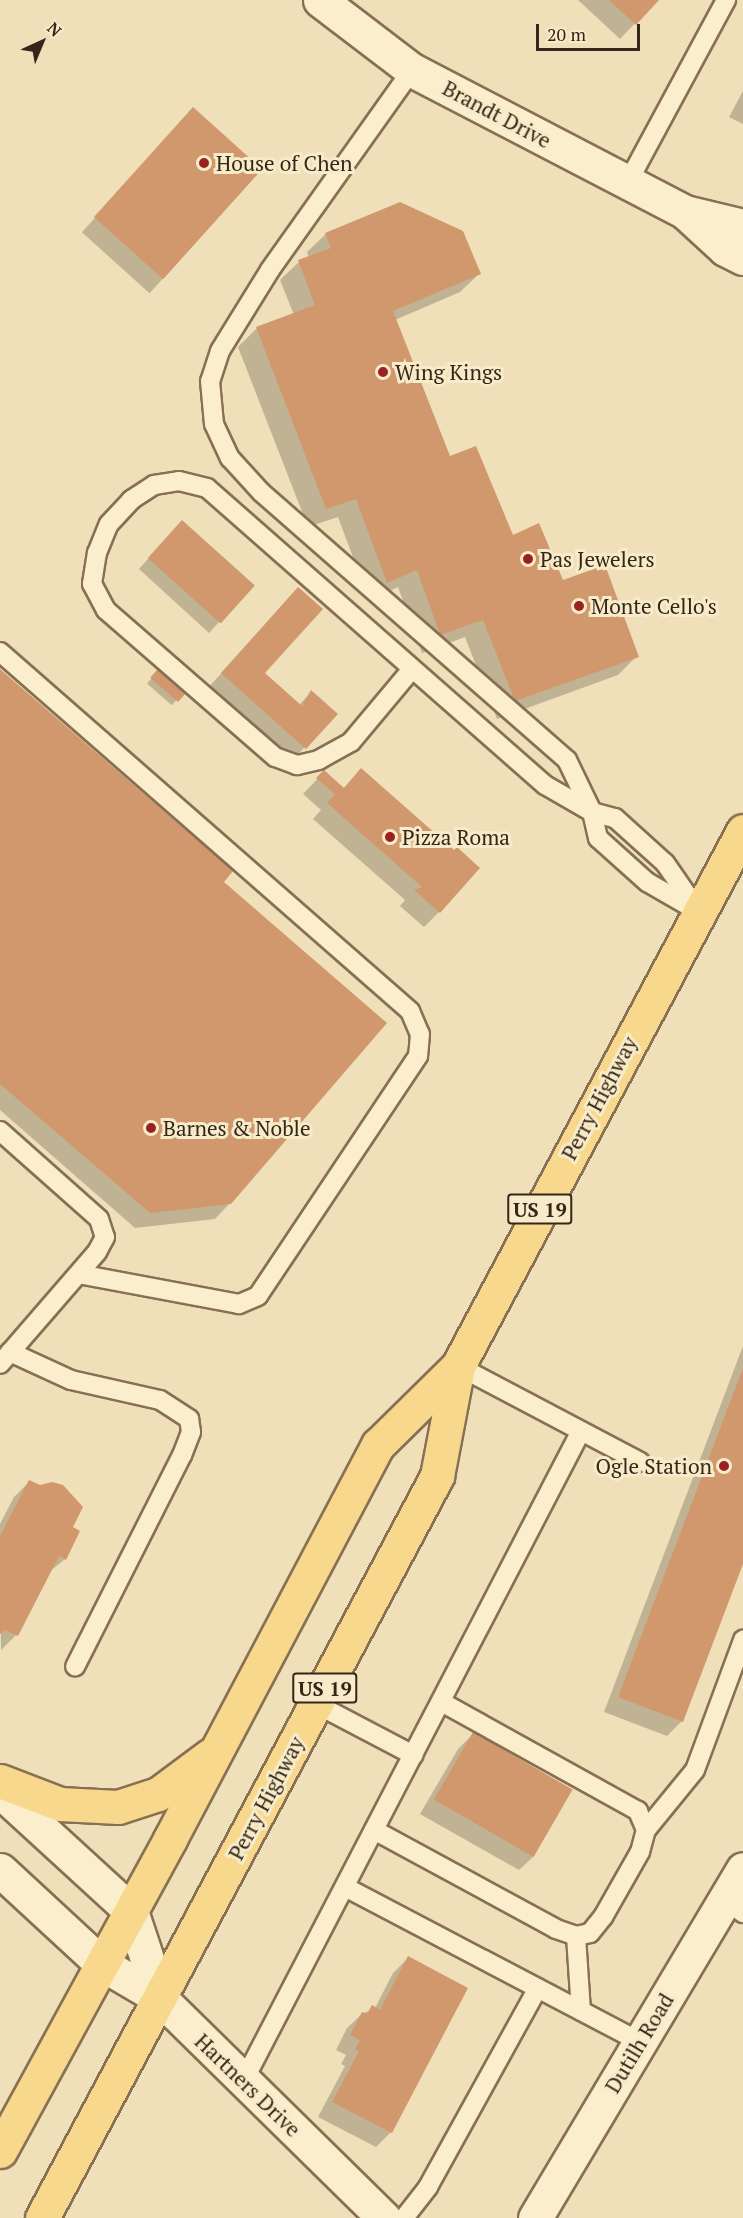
<!DOCTYPE html>
<html>
<head>
<meta charset="utf-8">
<style>
	body { margin:0 }
	#map { position:relative; width:743px; height:2218px; overflow:hidden; background:#f0e0b9; font-family:"PT Serif",serif }
	div>[style] { position:absolute }
	[style*='--x'] { left:calc(var(--x)*1px); top:calc(var(--y)*1px); width:calc(var(--w)*1px); rotate:calc(var(--a)*1deg) }
	.shadow>* { inset:0; background:#0003; transform-origin:0 0 }
	.building>* { inset:0; background:#d0986c; transform-origin:0 0 }
	.roads { filter:drop-shadow(2px 0 #877053) drop-shadow(-2px 0 #877053) drop-shadow(0 2px #877053) drop-shadow(0 -2px #877053) }
	.lane>* { height:18px; margin:-9px; padding:0 9px; transform-origin:9px; border-radius:9px; background:#fbeecc }
	.street>* { height:33px; margin:-16.5px; padding:0 16.5px; transform-origin:16.5px; border-radius:16.5px; background:#fbeecc }
	.primary>* { height:33px; margin:-16.5px; padding:0 16.5px; transform-origin:16.5px; border-radius:16.5px; background:#f7d88d }
	.dots>* { width:16px; height:16px; translate:-50% -50%; box-sizing:border-box; border:3px solid #f7ebc9; border-radius:50% }
	span { translate:-50% -50%; white-space:nowrap; text-align:center; line-height:1.15; -webkit-text-stroke:6px #f7ebc9; paint-order:stroke }
	.shield-label span { padding:2px 4px; background:#f7ebc9; border:2px solid; border-radius:4px; -webkit-text-stroke-width:0 }
	.shield-label { font-size:20px; color:#342719; font-weight:700 }
	.street-label { font-size:21px; color:#342719 }
	.poi-label { font-size:21px; color:#342719 }
	.left { translate:0 -50%; text-align:left }
	.right { translate:-100% -50%; text-align:right }
	.north { position:absolute; left:12px; top:12px; width:60px; height:60px; -webkit-text-stroke:4px #f7ebc9; paint-order:stroke; rotate:44deg; font-size:16px; font-weight:700; line-height:24px; text-align:center; color:#342719 }
	.north::after { content:''; display:block; margin:auto; width:21px; height:27px; background:#342719; clip-path:polygon(50% 0,100% 100%,50% 72%,0 100%) }
	.scale { position:absolute; left:536px; top:24px; width:104px; height:27px; box-sizing:border-box; border:3px solid #342719; border-top:0; padding-left:8px; font-size:18px; line-height:21px; white-space:nowrap; color:#342719; -webkit-text-stroke:4px #f7ebc9; paint-order:stroke }
</style>
</head>
<body>
<div id="map">
	<div class="shadow">
		<div style="clip-path:polygon(578px 0,657px 0,620px 39px)"></div>
		<div style="clip-path:polygon(743px 91px,743px 124px,729px 117px)"></div>
		<div style="left:193px;top:109px;width:91px;height:166px;rotate:42deg"></div>
		<div style="clip-path:polygon(326px 234px,479px 274px,460px 292px,395px 320px,449px 458px,512px 537px,637px 656px,618px 675px,497px 719px,465px 637px,422px 653px,398px 587px,369px 600px,338px 517px,308px 527px,238px 347px,256px 329px,294px 315px,280px 280px,299px 262px,309px 258px,307px 252px)"></div>
		<div style="clip-path:polygon(172px 532px,253px 585px,209px 633px,139px 569px)"></div>
		<div style="clip-path:polygon(284px 604px,263px 673px,299px 705px,311px 692px,335px 714px,290px 763px,207px 689px)"></div>
		<div style="left:164px;top:664px;width:33px;height:26px;rotate:41deg"></div>
		<div style="clip-path:polygon(0 671px,222px 882px,230px 1203px,215px 1219px,135px 1228px,0 1110px)"></div>
		<div style="clip-path:polygon(361px 770px,439px 912px,424px 927px,400px 906px,405px 900px,313px 819px,321px 810px,303px 794px,324px 772px,343px 789px)"></div>
		<div style="clip-path:polygon(743px 1346px,743px 1559px,682px 1721px,667px 1736px,604px 1712px)"></div>
		<div style="clip-path:polygon(29px 1482px,39px 1486px,62px 1486px,76px 1500px,65px 1559px,48px 1573px,16px 1635px,1px 1650px,0 1524px,14px 1497px)"></div>
		<div style="clip-path:polygon(473px 1734px,534px 1856px,519px 1870px,420px 1814px,458px 1749px)"></div>
		<div style="clip-path:polygon(408px 1958px,391px 2132px,376px 2147px,318px 2117px,345px 2066px,341px 2064px,346px 2055px,336px 2050px,347px 2028px,362px 2014px,375px 2008px,393px 1973px)"></div>
	</div>
	<div class="building">
		<div style="clip-path:polygon(609px 0,659px 0,636px 25px)"></div>
		<div style="left:193px;top:107px;width:93px;height:148px;rotate:42deg"></div>
		<div style="clip-path:polygon(400px 202px,463px 231px,481px 274px,393px 311px,450px 456px,476px 446px,513px 535px,539px 523px,563px 580px,605px 565px,639px 657px,515px 701px,483px 620px,440px 635px,417px 570px,387px 583px,356px 499px,326px 509px,256px 327px,315px 305px,298px 260px,331px 248px,325px 233px)"></div>
		<div style="left:182px;top:520px;width:98px;height:51px;rotate:42deg"></div>
		<div style="clip-path:polygon(298px 587px,323px 609px,265px 673px,302px 706px,311px 690px,338px 714px,306px 749px,221px 673px)"></div>
		<div style="left:164px;top:662px;width:37px;height:21px;rotate:41deg"></div>
		<div style="clip-path:polygon(0 669px,233px 871px,224px 882px,387px 1023px,231px 1204px,150px 1213px,0 1084px)"></div>
		<div style="clip-path:polygon(361px 768px,454px 850px,457px 847px,480px 868px,440px 913px,414px 890px,422px 887px,327px 803px,335px 794px,316px 778px,324px 770px,344px 788px)"></div>
		<div style="clip-path:polygon(743px 1368px,743px 1564px,683px 1722px,618px 1697px)"></div>
		<div style="clip-path:polygon(29px 1480px,40px 1485px,52px 1482px,63px 1485px,83px 1507px,73px 1527px,80px 1531px,66px 1560px,59px 1556px,18px 1636px,5px 1630px,0 1634px,0 1536px)"></div>
		<div style="left:473px;top:1732px;width:115px;height:78px;rotate:30deg"></div>
		<div style="clip-path:polygon(408px 1956px,468px 1988px,392px 2133px,332px 2102px,359px 2051px,355px 2049px,360px 2040px,350px 2035px,362px 2012px,367px 2014px,372px 2005px,380px 2010px)"></div>
	</div>
	<div class="roads">
		<div class="lane">
			<div style="--x:412;--y:70;--w:245;--a:125.4"></div>
			<div style="--x:270;--y:270;--w:95;--a:121.7"></div>
			<div style="--x:220;--y:351;--w:32;--a:108"></div>
			<div style="--x:210;--y:381;--w:43;--a:84.7"></div>
			<div style="--x:214;--y:424;--w:38;--a:65"></div>
			<div style="--x:230;--y:458;--w:47;--a:47.6"></div>
			<div style="--x:262;--y:493;--w:405;--a:41.2"></div>
			<div style="--x:567;--y:760;--w:58;--a:64.3"></div>
			<div style="--x:592;--y:812;--w:27;--a:77"></div>
			<div style="--x:598;--y:838;--w:66;--a:41.9"></div>
			<div style="--x:647;--y:882;--w:54;--a:29.9"></div>
			<div style="--x:628;--y:182;--w:207;--a:-61.7"></div>
			<div style="--x:0;--y:652;--w:545;--a:41.21"></div>
			<div style="--x:410;--y:1011;--w:25;--a:67"></div>
			<div style="--x:420;--y:1034;--w:22;--a:95"></div>
			<div style="--x:418;--y:1056;--w:288;--a:123.7"></div>
			<div style="--x:258;--y:1296;--w:21;--a:157"></div>
			<div style="--x:239;--y:1304;--w:163;--a:-169.4"></div>
			<div style="--x:412;--y:669;--w:95;--a:129.9"></div>
			<div style="--x:351;--y:742;--w:37;--a:151"></div>
			<div style="--x:319;--y:760;--w:23;--a:167"></div>
			<div style="--x:297;--y:765;--w:23;--a:-160"></div>
			<div style="--x:275;--y:757;--w:224;--a:-139"></div>
			<div style="--x:106;--y:610;--w:30;--a:-118"></div>
			<div style="--x:92;--y:584;--w:31;--a:-81"></div>
			<div style="--x:97;--y:553;--w:31;--a:-68"></div>
			<div style="--x:109;--y:524;--w:33;--a:-47"></div>
			<div style="--x:131;--y:500;--w:27;--a:-33"></div>
			<div style="--x:154;--y:485;--w:25;--a:-9"></div>
			<div style="--x:179;--y:481;--w:29;--a:14"></div>
			<div style="--x:207;--y:488;--w:450;--a:41.3"></div>
			<div style="--x:545;--y:785;--w:54;--a:29.9"></div>
			<div style="--x:592;--y:812;--w:24;--a:15"></div>
			<div style="--x:615;--y:818;--w:67;--a:42"></div>
			<div style="--x:665;--y:863;--w:60;--a:55.2"></div>
			<div style="--x:0;--y:1131;--w:132;--a:41.6"></div>
			<div style="--x:99;--y:1219;--w:19;--a:72"></div>
			<div style="--x:105;--y:1237;--w:17;--a:118"></div>
			<div style="--x:97;--y:1252;--w:148;--a:130.9"></div>
			<div style="--x:10;--y:1352;--w:67;--a:24.7"></div>
			<div style="--x:71;--y:1380;--w:91;--a:12.7"></div>
			<div style="--x:160;--y:1400;--w:35;--a:33"></div>
			<div style="--x:189;--y:1419;--w:13;--a:81"></div>
			<div style="--x:191;--y:1432;--w:25;--a:111"></div>
			<div style="--x:182;--y:1455;--w:237;--a:116.8"></div>
			<div style="--x:458;--y:1366;--w:206;--a:27.8"></div>
			<div style="--x:316;--y:1704;--w:110;--a:27.7"></div>
			<div style="--x:374;--y:1830;--w:207;--a:28.5"></div>
			<div style="--x:556;--y:1929;--w:21;--a:19"></div>
			<div style="--x:576;--y:1936;--w:14;--a:-12"></div>
			<div style="--x:590;--y:1933;--w:21;--a:-51"></div>
			<div style="--x:603;--y:1917;--w:75;--a:-60.4"></div>
			<div style="--x:640;--y:1852;--w:23;--a:-75"></div>
			<div style="--x:646;--y:1830;--w:21;--a:-113"></div>
			<div style="--x:638;--y:1811;--w:225;--a:-151"></div>
			<div style="--x:646;--y:1830;--w:77;--a:-50.8"></div>
			<div style="--x:695;--y:1770;--w:139;--a:-69.7"></div>
			<div style="--x:345;--y:1887;--w:333;--a:27.7"></div>
			<div style="--x:725;--y:1899;--w:23;--a:38"></div>
			<div style="--x:576;--y:1936;--w:75;--a:86.2"></div>
			<div style="--x:244;--y:2080;--w:731;--a:-62.56"></div>
			<div style="--x:404;--y:2218;--w:39;--a:-52"></div>
			<div style="--x:428;--y:2187;--w:227;--a:-61.1"></div>
		</div>
		<div class="street">
			<div style="--x:320;--y:0;--w:116;--a:37.3"></div>
			<div style="--x:412;--y:70;--w:308;--a:27.5"></div>
			<div style="--x:685;--y:212;--w:60;--a:13.6"></div>
			<div style="--x:686;--y:213;--w:53;--a:42.7"></div>
			<div style="--x:725;--y:249;--w:20;--a:27"></div>
			<div style="--x:0;--y:1791;--w:178;--a:42.5"></div>
			<div style="--x:131;--y:1911;--w:92;--a:71.6"></div>
			<div style="--x:0;--y:1870;--w:139;--a:42.7"></div>
			<div style="--x:102;--y:1964;--w:67;--a:30.4"></div>
			<div style="--x:160;--y:1998;--w:314;--a:44.5"></div>
			<div style="--x:535;--y:2218;--w:406;--a:-59.2"></div>
		</div>
		<div class="primary">
			<div style="--x:0;--y:1781;--w:64;--a:21"></div>
			<div style="--x:60;--y:1804;--w:58;--a:3"></div>
			<div style="--x:118;--y:1807;--w:42;--a:-18"></div>
			<div style="--x:158;--y:1794;--w:64;--a:-36.7"></div>
			<div style="--x:0;--y:2151;--w:355;--a:-61.4"></div>
			<div style="--x:170;--y:1839;--w:446;--a:-62.2"></div>
			<div style="--x:378;--y:1445;--w:112;--a:-44.6"></div>
			<div style="--x:42;--y:2218;--w:841;--a:-61.97"></div>
			<div style="--x:437;--y:1476;--w:112;--a:-79.2"></div>
			<div style="--x:458;--y:1366;--w:606;--a:-61.96"></div>
		</div>
	</div>
	<div class="dots">
		<div style="left:204px;top:163px;background:#992220"></div>
		<div style="left:383px;top:372px;background:#992220"></div>
		<div style="left:528px;top:559px;background:#992220"></div>
		<div style="left:579px;top:606px;background:#992220"></div>
		<div style="left:390px;top:837px;background:#992220"></div>
		<div style="left:151px;top:1128px;background:#992220"></div>
		<div style="left:724px;top:1466px;background:#992220"></div>
	</div>
	<div class="shield-label">
		<span style="left:540px;top:1209px">US 19</span>
		<span style="left:325px;top:1688px">US 19</span>
	</div>
	<div class="street-label">
		<span style="left:497px;top:114px;rotate:28deg">Brandt Drive</span>
		<span style="left:599px;top:1098px;rotate:-62deg">Perry Highway</span>
		<span style="left:266px;top:1798px;rotate:-62deg">Perry Highway</span>
		<span style="left:639px;top:2043px;rotate:-59deg">Dutilh Road</span>
		<span style="left:248px;top:2085px;rotate:44deg">Hartners Drive</span>
	</div>
	<div class="poi-label">
		<span class="left" style="left:216px;top:163px">House of Chen</span>
		<span class="left" style="left:395px;top:372px">Wing Kings</span>
		<span class="left" style="left:540px;top:559px">Pas Jewelers</span>
		<span class="left" style="left:591px;top:606px">Monte Cello's</span>
		<span class="left" style="left:402px;top:837px">Pizza Roma</span>
		<span class="left" style="left:163px;top:1128px">Barnes &amp; Noble</span>
		<span class="right" style="left:712px;top:1466px">Ogle Station</span>
	</div>
	<div class="north">N</div>
	<div class="scale">20 m</div>
</div>
</body>
</html>
